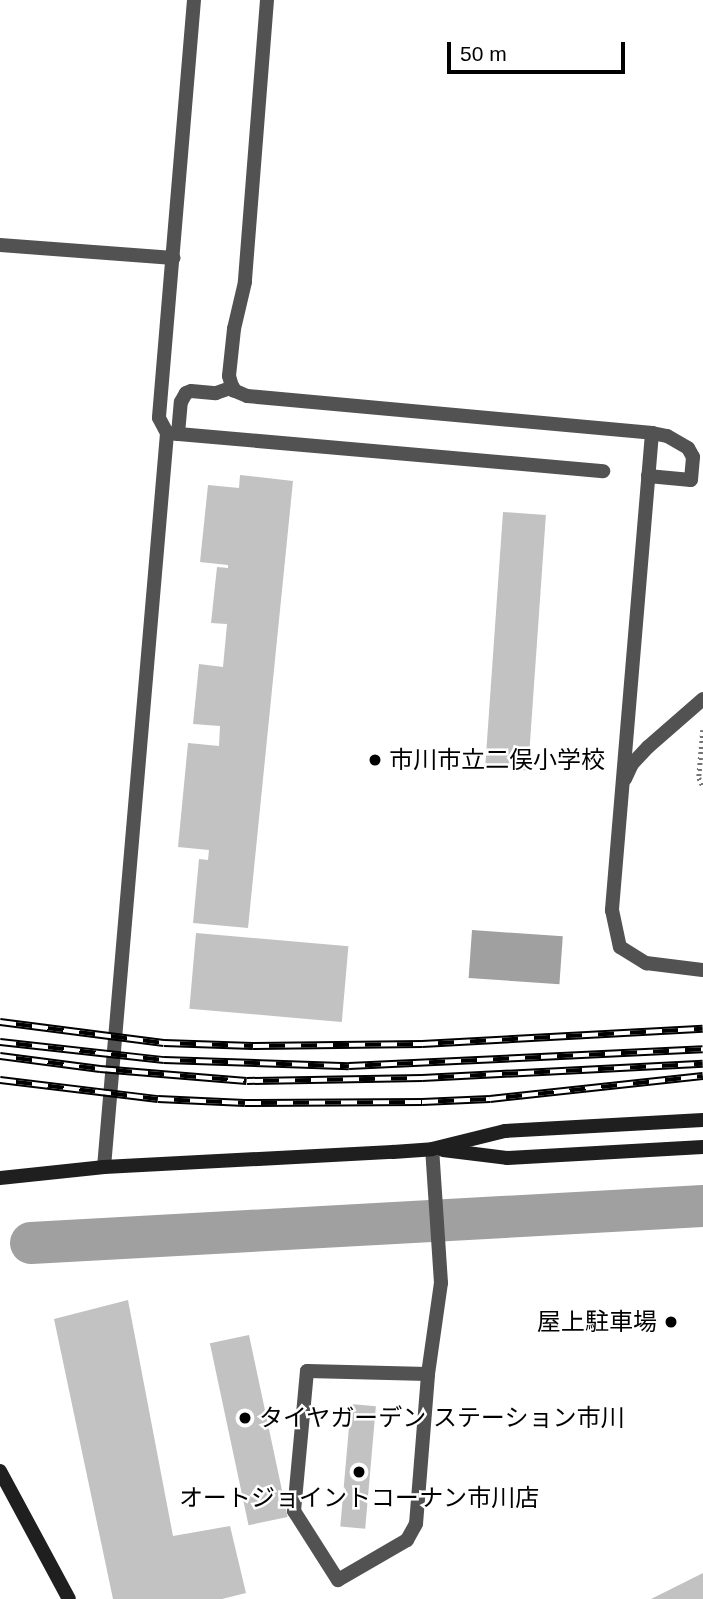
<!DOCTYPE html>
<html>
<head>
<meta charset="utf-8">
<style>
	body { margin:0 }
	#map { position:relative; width:703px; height:1599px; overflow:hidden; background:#fff; font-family:Arial,"Noto Sans JP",sans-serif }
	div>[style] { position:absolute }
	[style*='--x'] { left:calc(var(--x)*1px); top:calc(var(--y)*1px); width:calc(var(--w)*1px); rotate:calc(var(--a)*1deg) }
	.water>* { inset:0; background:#a0a0a0; transform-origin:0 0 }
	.river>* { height:42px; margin:-21px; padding:0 21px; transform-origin:21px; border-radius:21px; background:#a0a0a0 }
	.building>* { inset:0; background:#c2c2c2; transform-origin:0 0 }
	.path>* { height:4.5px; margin-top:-2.25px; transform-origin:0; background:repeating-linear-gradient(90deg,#747474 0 2px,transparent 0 5.5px) }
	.lane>* { height:14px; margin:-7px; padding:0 7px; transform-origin:7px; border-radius:7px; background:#525252 }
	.street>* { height:14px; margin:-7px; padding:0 7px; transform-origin:7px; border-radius:7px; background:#525252 }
	.secondary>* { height:14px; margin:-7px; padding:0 7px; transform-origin:7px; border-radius:7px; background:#1f1f1f }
	.rail>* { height:8px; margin-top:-4px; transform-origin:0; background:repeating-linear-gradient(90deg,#fff 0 16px,#000 0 32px); box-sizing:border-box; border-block:2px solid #000 }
	.dots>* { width:19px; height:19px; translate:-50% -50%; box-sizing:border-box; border:4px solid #fff; border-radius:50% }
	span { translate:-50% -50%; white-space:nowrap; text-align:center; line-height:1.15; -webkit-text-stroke:5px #fff; paint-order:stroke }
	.poi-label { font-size:24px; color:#000 }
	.left { translate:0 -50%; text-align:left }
	.right { translate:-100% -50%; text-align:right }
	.scale { position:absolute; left:447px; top:42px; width:178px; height:32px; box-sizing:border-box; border:4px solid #000; border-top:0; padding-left:9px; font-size:21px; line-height:24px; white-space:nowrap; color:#000; -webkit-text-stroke:5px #fff; paint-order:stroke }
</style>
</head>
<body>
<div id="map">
	<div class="water">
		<div style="left:472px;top:930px;width:91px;height:48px;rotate:4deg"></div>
	</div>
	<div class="river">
		<div style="--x:31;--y:1243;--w:673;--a:-3.15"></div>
	</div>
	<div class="building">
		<div style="clip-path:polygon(240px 475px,293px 481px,248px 928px,193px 923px,199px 859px,208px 860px,209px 850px,178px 847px,188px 743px,219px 746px,220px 726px,193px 724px,199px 664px,223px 667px,227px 624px,211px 623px,217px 567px,228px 568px,228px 565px,200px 562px,208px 485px,239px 488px)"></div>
		<div style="left:503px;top:512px;width:43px;height:256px;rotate:4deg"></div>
		<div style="left:196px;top:933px;width:153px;height:76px;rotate:5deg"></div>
		<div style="clip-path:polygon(128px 1300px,173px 1536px,230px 1526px,246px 1593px,222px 1599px,113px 1599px,54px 1319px)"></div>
		<div style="left:249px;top:1335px;width:186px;height:40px;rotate:78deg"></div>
		<div style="left:351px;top:1404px;width:25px;height:123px;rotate:5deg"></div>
		<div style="clip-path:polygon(703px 1573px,703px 1599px,651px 1599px)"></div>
	</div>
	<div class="path">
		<div style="--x:703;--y:730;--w:48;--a:94.8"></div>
		<div style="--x:699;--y:778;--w:9;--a:63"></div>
	</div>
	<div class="lane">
		<div style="--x:194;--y:0;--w:419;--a:94.8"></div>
		<div style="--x:159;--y:418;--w:17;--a:62"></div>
		<div style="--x:167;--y:433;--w:438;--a:5"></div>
		<div style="--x:267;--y:0;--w:283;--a:94.5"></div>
		<div style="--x:245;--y:282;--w:48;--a:103.2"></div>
		<div style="--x:234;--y:329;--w:47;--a:96.1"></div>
		<div style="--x:229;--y:376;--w:15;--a:74"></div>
		<div style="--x:233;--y:390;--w:15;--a:23"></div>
		<div style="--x:247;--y:396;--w:407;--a:5.2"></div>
		<div style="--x:652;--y:433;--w:479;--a:94.8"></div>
		<div style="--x:612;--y:910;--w:38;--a:78"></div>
		<div style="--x:620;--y:947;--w:31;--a:32"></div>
		<div style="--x:646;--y:963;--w:57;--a:7"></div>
		<div style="--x:0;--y:245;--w:174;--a:4.3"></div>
		<div style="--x:178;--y:434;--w:32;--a:-85"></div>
		<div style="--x:181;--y:402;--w:10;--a:-61"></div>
		<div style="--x:186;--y:393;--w:5;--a:-22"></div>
		<div style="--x:191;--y:391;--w:25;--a:5"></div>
		<div style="--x:216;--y:393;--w:18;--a:-19"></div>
		<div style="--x:648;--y:476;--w:43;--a:5.3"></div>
		<div style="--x:691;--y:480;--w:23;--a:-85"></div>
		<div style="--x:693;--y:457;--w:10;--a:-119"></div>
		<div style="--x:688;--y:448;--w:24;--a:-150"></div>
		<div style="--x:667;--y:436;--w:15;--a:-169"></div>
		<div style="--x:625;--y:779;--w:17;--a:-65"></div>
		<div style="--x:632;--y:764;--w:23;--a:-47"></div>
		<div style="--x:648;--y:747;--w:73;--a:-41.1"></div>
		<div style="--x:428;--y:1374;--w:121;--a:-178.6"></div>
		<div style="--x:307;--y:1371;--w:141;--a:95.3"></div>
		<div style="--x:294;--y:1511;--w:82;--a:57.5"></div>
		<div style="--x:338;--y:1580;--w:80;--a:-30.1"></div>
		<div style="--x:407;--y:1540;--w:18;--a:-61"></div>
		<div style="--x:416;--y:1524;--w:150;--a:-85.4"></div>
		<div style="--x:428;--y:1374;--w:92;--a:-81.9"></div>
		<div style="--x:441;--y:1283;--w:134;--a:-93.8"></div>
	</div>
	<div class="street">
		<div style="--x:104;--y:1167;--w:737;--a:-85.09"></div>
	</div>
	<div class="secondary">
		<div style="--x:443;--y:1150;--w:64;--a:7.1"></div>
		<div style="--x:507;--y:1158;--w:196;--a:-3.2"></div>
		<div style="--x:0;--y:1178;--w:105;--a:-6"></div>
		<div style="--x:104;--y:1167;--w:289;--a:-3"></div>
		<div style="--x:393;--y:1152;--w:39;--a:-4"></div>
		<div style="--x:432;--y:1149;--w:75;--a:-13.9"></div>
		<div style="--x:505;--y:1131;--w:198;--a:-3.2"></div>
		<div style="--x:0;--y:1471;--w:145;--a:61.7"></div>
	</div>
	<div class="rail">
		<div style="--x:0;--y:1022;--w:165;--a:7.3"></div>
		<div style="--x:164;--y:1043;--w:89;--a:1.9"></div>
		<div style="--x:253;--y:1046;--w:169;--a:-0.7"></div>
		<div style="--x:422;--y:1044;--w:281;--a:-3.1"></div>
		<div style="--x:0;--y:1042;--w:165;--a:6.3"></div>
		<div style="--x:164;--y:1060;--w:185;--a:1.9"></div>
		<div style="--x:349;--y:1066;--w:354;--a:-2.7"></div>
		<div style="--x:0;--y:1056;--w:101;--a:7.4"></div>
		<div style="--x:100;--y:1069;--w:147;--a:4.7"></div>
		<div style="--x:247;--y:1081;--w:175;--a:-1"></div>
		<div style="--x:422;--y:1078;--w:281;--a:-2.9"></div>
		<div style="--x:0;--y:1080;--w:159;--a:6.9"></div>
		<div style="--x:158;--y:1099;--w:87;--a:2.6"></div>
		<div style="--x:245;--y:1103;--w:177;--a:-0.3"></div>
		<div style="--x:422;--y:1102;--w:68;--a:-2.5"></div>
		<div style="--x:490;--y:1099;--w:214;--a:-6.2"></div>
	</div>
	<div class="dots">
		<div style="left:375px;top:760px;background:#000"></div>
		<div style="left:671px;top:1322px;background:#000"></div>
		<div style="left:245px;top:1418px;background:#000"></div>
		<div style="left:359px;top:1472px;background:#000"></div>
	</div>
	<div class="poi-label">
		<span class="left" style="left:389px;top:760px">市川市立二俣小学校</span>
		<span class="right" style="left:657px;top:1322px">屋上駐車場</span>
		<span class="left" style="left:259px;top:1418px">タイヤガーデン ステーション市川</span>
		<span style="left:359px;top:1498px">オートジョイントコーナン市川店</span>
	</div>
	<div class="scale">50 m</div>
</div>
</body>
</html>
